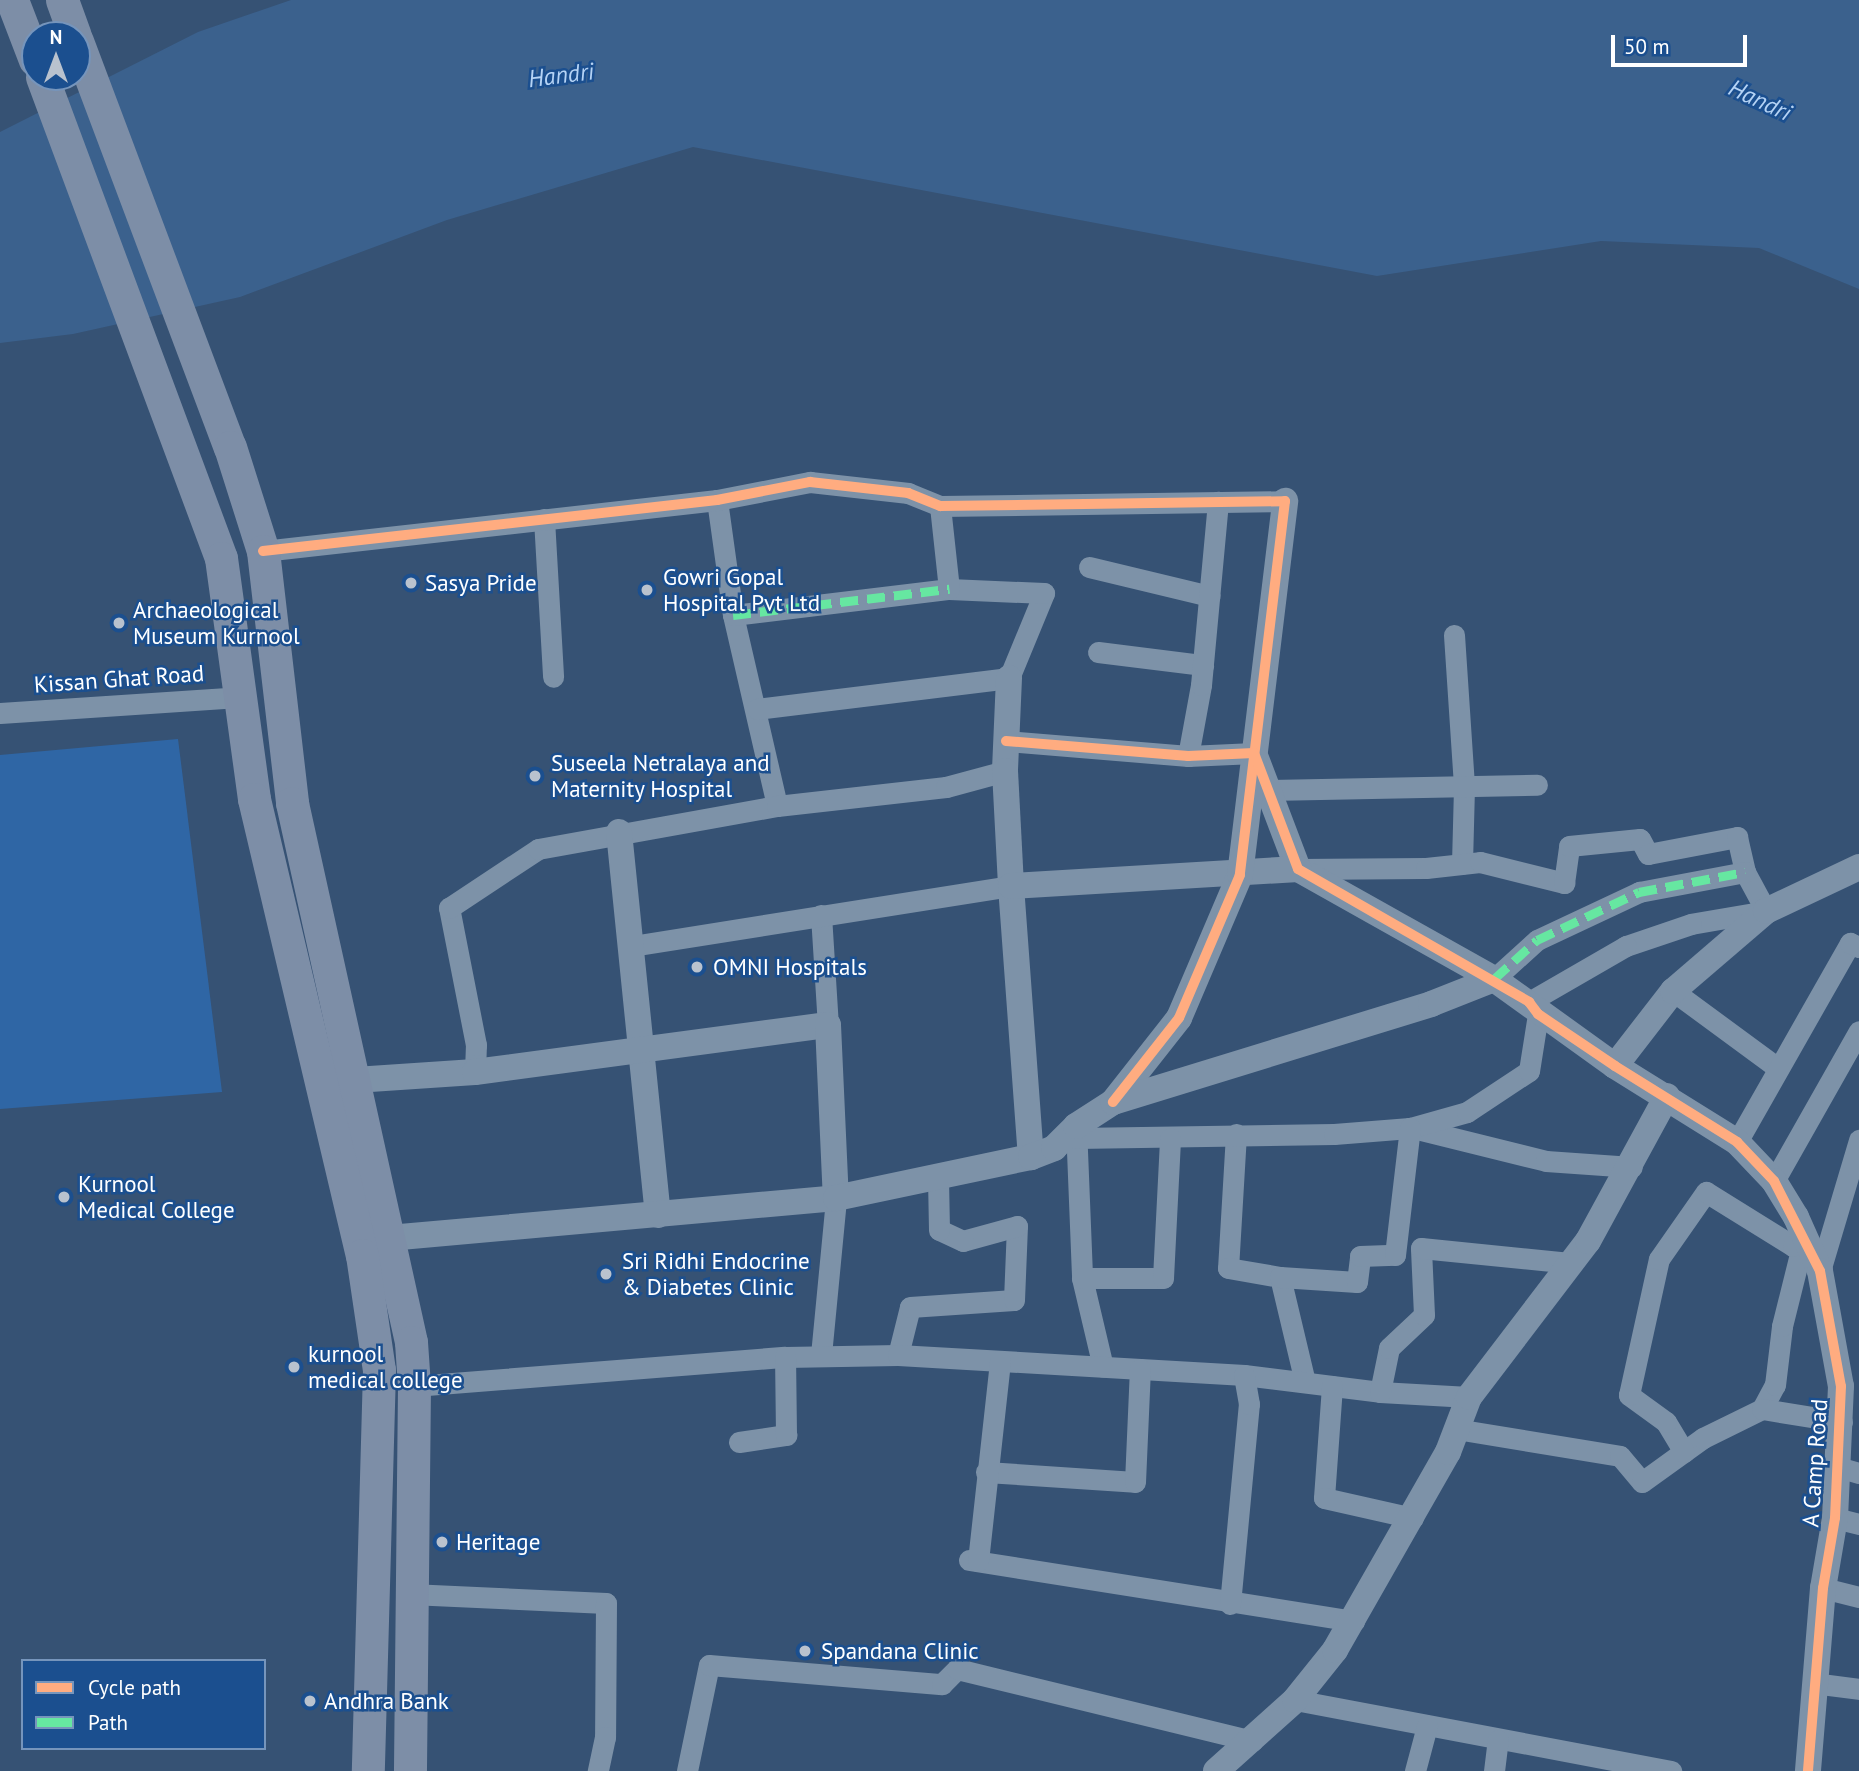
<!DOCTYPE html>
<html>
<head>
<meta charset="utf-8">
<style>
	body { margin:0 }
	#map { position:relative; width:1859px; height:1771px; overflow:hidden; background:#365274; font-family:"PT Sans",sans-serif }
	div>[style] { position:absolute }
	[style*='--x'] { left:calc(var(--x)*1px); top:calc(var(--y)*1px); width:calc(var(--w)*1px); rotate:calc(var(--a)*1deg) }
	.green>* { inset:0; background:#2f66a5 }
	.water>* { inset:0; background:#3b618d }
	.minor>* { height:21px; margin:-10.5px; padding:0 10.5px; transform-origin:10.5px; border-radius:10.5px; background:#7d92a8 }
	.tertiary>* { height:26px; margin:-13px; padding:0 13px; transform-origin:13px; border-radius:13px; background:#7d92a8 }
	.primary>* { height:33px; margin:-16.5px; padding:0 16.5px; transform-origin:16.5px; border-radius:16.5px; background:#7d8ea7 }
	.quiet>* { height:9px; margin-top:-4.5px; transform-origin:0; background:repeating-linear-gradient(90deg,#66e7a1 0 18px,transparent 0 27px) }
	.cycleway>* { height:10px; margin:-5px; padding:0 5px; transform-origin:5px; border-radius:5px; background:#ffac80 }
	.dots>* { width:19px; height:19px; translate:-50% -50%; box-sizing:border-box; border:4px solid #1b4f8f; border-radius:50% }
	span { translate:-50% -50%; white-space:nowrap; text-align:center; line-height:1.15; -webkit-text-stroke:5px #1b4f8f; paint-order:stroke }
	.poi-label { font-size:23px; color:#fff }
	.left { translate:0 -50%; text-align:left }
	.street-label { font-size:23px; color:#fff }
	.water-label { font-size:24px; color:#b5d3f5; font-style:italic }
	.legend { position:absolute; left:21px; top:1659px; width:245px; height:91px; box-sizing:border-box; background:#1b4f8f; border:2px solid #7695bc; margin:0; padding:9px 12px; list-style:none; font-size:21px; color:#fff }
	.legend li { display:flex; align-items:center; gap:14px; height:35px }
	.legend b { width:35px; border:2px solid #7695bc }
	.north { position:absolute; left:21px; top:21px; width:70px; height:70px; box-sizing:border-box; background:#1b4f8f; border:2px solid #7695bc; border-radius:50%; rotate:0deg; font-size:19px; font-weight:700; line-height:28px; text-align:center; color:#fff }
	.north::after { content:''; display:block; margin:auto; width:24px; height:32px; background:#b9c2ce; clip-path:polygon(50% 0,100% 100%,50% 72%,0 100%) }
	.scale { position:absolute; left:1611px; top:35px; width:136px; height:32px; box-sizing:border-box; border:4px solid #fff; border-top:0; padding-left:9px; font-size:21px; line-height:24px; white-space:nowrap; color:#fff; -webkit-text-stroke:5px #1b4f8f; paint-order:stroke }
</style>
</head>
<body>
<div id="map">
	<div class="green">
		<div style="clip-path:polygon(178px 739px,222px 1092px,0 1109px,0 755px)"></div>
	</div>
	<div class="water">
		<div style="clip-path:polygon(291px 0,1859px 0,1859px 289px,1759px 248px,1601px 241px,1377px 276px,693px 147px,447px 220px,240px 297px,73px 334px,0 343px,0 132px,198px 32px)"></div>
	</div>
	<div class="minor">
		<div style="--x:717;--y:500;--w:116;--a:82.1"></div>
		<div style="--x:733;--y:615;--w:196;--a:77"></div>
		<div style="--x:544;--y:519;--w:158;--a:86.7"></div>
		<div style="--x:263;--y:551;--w:457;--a:-6.4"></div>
		<div style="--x:717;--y:500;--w:95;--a:-11"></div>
		<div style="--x:810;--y:482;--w:99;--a:6.4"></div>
		<div style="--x:908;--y:493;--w:35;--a:22"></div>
		<div style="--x:940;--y:506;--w:345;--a:-0.8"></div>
		<div style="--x:1089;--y:567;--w:124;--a:13.5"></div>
		<div style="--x:733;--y:615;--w:218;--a:-6.9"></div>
		<div style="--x:1454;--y:635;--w:152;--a:86.2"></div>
		<div style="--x:1464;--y:787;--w:77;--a:91.5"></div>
		<div style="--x:1098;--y:652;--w:106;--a:7.1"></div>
		<div style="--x:757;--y:709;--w:254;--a:-7"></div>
		<div style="--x:1009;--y:678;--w:92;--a:-67.6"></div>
		<div style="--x:1044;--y:593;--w:95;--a:-177.6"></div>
		<div style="--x:949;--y:589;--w:83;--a:-96.2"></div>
		<div style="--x:0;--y:713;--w:243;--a:-3.8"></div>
		<div style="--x:1006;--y:741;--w:183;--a:4.7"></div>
		<div style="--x:1188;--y:756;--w:66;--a:-2.6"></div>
		<div style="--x:1188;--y:756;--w:72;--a:-79.6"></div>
		<div style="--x:1201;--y:685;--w:184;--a:-84.7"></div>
		<div style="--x:1268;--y:790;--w:269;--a:-1.1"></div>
		<div style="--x:1298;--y:869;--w:128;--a:-0.4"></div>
		<div style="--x:1426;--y:868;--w:54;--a:-6.3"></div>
		<div style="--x:1480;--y:862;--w:87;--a:14"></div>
		<div style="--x:1564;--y:883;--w:37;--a:-82"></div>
		<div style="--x:1569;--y:846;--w:71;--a:-5.6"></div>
		<div style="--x:1640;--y:839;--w:17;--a:62"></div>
		<div style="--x:1648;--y:854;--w:91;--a:-10.8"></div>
		<div style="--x:1737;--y:837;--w:36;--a:77"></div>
		<div style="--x:1745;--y:872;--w:44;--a:61.7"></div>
		<div style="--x:1766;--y:911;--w:76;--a:170.2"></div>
		<div style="--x:1691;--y:924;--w:69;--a:161.3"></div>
		<div style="--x:1626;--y:946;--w:112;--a:150"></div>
		<div style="--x:821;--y:915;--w:110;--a:86.4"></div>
		<div style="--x:632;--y:946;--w:384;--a:-9"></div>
		<div style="--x:1494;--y:979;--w:58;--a:-42.2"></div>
		<div style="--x:1537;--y:940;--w:113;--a:-25.2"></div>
		<div style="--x:1639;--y:892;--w:108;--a:-10.7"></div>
		<div style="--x:1673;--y:991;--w:130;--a:36.3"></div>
		<div style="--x:475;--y:1072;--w:27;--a:-88"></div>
		<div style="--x:476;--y:1045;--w:140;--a:-101.1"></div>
		<div style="--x:449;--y:908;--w:107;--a:-33.5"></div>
		<div style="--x:538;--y:849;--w:243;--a:-10.2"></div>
		<div style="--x:777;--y:806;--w:170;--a:-6.4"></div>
		<div style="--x:946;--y:787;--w:61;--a:-15.2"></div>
		<div style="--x:1076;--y:1126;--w:152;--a:87.7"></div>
		<div style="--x:1082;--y:1278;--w:91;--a:76.7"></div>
		<div style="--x:1413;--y:1128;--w:137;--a:13.9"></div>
		<div style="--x:1546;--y:1161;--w:86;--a:4"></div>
		<div style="--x:1236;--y:1134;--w:134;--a:93.4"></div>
		<div style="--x:1228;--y:1268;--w:53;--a:9.8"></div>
		<div style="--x:1280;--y:1277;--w:108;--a:76.6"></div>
		<div style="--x:1076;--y:1138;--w:258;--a:-0.9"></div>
		<div style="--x:1334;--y:1134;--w:76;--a:-4.5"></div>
		<div style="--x:1410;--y:1128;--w:59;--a:-15.7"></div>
		<div style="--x:1467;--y:1112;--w:74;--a:-33.5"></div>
		<div style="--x:1529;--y:1071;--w:58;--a:-81"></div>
		<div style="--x:1737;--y:1142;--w:229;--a:-60.4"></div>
		<div style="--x:1850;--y:943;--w:10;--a:24"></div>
		<div style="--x:1774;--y:1181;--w:172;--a:-60.5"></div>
		<div style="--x:1820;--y:1271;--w:137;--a:-73.4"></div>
		<div style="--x:1280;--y:1277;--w:77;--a:3.7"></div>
		<div style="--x:1357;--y:1282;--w:26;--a:-83"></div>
		<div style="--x:1360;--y:1256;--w:35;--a:-2"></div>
		<div style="--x:1395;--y:1255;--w:128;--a:-83.3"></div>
		<div style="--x:1082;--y:1278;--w:81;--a:0"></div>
		<div style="--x:1163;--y:1278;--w:140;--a:-87.1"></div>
		<div style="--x:821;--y:1355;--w:158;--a:-84.5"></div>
		<div style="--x:898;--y:1355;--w:49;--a:-76"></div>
		<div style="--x:910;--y:1307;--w:104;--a:-3.9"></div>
		<div style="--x:1014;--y:1300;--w:74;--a:-87.7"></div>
		<div style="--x:1017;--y:1226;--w:56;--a:164.5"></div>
		<div style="--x:963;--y:1241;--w:26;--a:-155"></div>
		<div style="--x:939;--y:1230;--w:52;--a:-91.1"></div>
		<div style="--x:414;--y:1386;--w:372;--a:-4.5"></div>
		<div style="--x:785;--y:1357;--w:113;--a:-1"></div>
		<div style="--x:898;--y:1355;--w:347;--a:3.3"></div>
		<div style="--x:1244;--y:1375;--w:137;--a:7.1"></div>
		<div style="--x:1380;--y:1392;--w:89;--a:3.2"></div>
		<div style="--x:1332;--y:1386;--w:112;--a:94.1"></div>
		<div style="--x:1324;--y:1498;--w:91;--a:12.7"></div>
		<div style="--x:1380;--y:1392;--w:45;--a:-78.4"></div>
		<div style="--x:1389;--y:1348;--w:48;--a:-43.3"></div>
		<div style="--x:1424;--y:1315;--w:67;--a:-92.6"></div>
		<div style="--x:1421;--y:1248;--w:152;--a:5.7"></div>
		<div style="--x:1762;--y:1409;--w:27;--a:-62"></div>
		<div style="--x:1775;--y:1385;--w:59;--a:-83.2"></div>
		<div style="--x:1782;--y:1326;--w:91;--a:-76"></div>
		<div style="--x:1456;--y:1429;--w:166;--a:9.3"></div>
		<div style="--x:1620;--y:1456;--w:34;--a:50"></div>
		<div style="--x:1642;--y:1482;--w:75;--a:-35.8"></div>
		<div style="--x:1703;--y:1438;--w:66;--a:-26.2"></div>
		<div style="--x:1762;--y:1409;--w:81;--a:9.2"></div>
		<div style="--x:739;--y:1442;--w:48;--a:-8.5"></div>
		<div style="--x:786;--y:1435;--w:78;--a:-90.7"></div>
		<div style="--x:1684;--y:1452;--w:35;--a:-121"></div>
		<div style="--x:1666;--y:1422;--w:46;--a:-143.9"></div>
		<div style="--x:1629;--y:1395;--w:139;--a:-77.6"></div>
		<div style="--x:1659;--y:1259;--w:82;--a:-55"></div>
		<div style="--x:1706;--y:1192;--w:102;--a:31.8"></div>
		<div style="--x:1793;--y:1246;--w:14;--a:-36"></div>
		<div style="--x:1838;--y:1467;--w:22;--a:16"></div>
		<div style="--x:986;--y:1472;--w:149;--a:3.8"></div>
		<div style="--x:1135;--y:1482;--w:113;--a:-87.5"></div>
		<div style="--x:1835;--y:1518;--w:25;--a:14"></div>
		<div style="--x:969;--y:1560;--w:390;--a:9"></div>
		<div style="--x:978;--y:1561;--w:201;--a:-83.7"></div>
		<div style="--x:1823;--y:1588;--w:37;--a:14"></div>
		<div style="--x:410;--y:1594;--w:196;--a:2.6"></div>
		<div style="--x:606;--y:1603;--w:134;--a:90.4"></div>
		<div style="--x:605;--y:1737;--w:35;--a:102"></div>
		<div style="--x:1230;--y:1604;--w:201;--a:-84.6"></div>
		<div style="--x:1249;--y:1404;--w:29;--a:-100"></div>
		<div style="--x:1813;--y:1683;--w:46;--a:7.4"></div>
		<div style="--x:1295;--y:1700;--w:383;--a:10.7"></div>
		<div style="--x:687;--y:1771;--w:108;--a:-78.3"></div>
		<div style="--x:709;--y:1665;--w:234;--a:4.7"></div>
		<div style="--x:942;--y:1684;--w:21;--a:-45"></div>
		<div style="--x:957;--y:1669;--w:304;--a:13.7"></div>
		<div style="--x:1415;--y:1771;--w:47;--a:-75.1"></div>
		<div style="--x:1494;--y:1771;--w:31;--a:-83"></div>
	</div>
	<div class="tertiary">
		<div style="--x:1009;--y:678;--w:93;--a:92.5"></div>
		<div style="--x:1005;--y:771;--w:115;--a:87"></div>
		<div style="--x:1011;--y:886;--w:272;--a:85.8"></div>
		<div style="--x:1254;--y:753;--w:124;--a:69.2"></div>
		<div style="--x:1298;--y:869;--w:225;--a:29.3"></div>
		<div style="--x:1494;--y:979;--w:149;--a:35.7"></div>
		<div style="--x:1615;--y:1066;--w:144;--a:31.9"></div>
		<div style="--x:1737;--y:1142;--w:54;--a:46.5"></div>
		<div style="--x:1774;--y:1181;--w:42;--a:58.6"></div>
		<div style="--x:1796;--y:1217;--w:59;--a:66"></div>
		<div style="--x:1820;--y:1271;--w:117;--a:79.7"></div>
		<div style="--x:1841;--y:1386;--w:132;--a:92.6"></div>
		<div style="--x:1835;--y:1518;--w:71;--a:99.7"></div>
		<div style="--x:1823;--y:1588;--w:184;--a:94.7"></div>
		<div style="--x:619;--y:832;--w:385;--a:84.2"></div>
		<div style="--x:1011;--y:886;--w:288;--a:-3.4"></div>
		<div style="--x:1615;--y:1066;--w:95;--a:-52.3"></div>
		<div style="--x:1673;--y:991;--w:123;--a:-40.7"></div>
		<div style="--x:1766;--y:911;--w:103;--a:-25.3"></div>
		<div style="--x:355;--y:1080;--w:120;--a:-3.8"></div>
		<div style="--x:475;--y:1072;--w:356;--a:-7.6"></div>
		<div style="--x:828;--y:1025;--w:173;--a:87.4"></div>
		<div style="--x:1113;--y:1102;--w:107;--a:-51.8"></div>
		<div style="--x:1179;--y:1018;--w:155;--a:-66.9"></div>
		<div style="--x:1240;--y:875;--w:377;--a:-83.1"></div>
		<div style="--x:389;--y:1238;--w:449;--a:-5.1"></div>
		<div style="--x:836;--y:1198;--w:199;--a:-11.9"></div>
		<div style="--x:1031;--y:1157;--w:25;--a:-21"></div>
		<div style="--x:1054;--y:1148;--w:31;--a:-45"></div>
		<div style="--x:1076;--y:1126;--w:44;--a:-33"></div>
		<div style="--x:1113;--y:1102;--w:333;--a:-17.1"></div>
		<div style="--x:1431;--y:1004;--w:68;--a:-21.6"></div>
		<div style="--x:1216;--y:1771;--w:106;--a:-41.9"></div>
		<div style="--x:1295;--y:1700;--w:64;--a:-51.3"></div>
		<div style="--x:1335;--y:1650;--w:228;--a:-60.3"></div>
		<div style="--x:1448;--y:1452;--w:59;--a:-69.1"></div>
		<div style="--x:1469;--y:1397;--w:196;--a:-52.7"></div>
		<div style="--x:1588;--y:1241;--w:165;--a:-61.4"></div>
	</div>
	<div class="primary">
		<div style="--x:12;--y:0;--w:64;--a:69"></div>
		<div style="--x:62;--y:0;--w:37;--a:70"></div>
		<div style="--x:77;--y:41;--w:434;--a:69.4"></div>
		<div style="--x:230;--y:447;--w:109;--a:72.4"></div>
		<div style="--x:263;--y:551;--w:254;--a:83.4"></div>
		<div style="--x:292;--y:803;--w:552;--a:77.55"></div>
		<div style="--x:411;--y:1342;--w:44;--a:86.1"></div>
		<div style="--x:414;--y:1386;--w:385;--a:90.6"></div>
		<div style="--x:42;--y:77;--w:513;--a:69.59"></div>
		<div style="--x:221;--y:558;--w:243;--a:82.2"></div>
		<div style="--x:254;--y:799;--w:469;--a:76.7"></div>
		<div style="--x:362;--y:1255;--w:116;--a:81.6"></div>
		<div style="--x:379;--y:1370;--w:401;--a:91.6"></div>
	</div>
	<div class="quiet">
		<div style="--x:733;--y:615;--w:218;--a:-6.9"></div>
		<div style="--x:1494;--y:979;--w:58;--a:-42.2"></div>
		<div style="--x:1537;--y:940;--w:113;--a:-25.2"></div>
		<div style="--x:1639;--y:892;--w:108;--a:-10.7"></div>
	</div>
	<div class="cycleway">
		<div style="--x:263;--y:551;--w:457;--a:-6.4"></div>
		<div style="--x:717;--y:500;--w:95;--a:-11"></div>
		<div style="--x:810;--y:482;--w:99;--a:6.4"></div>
		<div style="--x:908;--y:493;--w:35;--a:22"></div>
		<div style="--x:940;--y:506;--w:345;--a:-0.8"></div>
		<div style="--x:1285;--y:501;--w:377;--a:96.9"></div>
		<div style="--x:1240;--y:875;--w:155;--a:113.1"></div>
		<div style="--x:1179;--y:1018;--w:107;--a:128.2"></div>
		<div style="--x:1006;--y:741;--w:183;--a:4.7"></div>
		<div style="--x:1188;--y:756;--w:66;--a:-2.6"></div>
		<div style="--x:1254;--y:753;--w:124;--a:69.2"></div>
		<div style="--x:1298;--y:869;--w:267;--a:29.9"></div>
		<div style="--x:1529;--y:1002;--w:15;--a:53"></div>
		<div style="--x:1538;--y:1014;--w:93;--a:34"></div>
		<div style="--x:1615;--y:1066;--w:144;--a:31.9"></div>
		<div style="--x:1737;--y:1142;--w:54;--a:46.5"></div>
		<div style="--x:1774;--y:1181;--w:101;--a:62.9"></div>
		<div style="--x:1820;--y:1271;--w:117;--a:79.7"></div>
		<div style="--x:1841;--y:1386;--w:132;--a:92.6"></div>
		<div style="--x:1835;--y:1518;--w:71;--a:99.7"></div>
		<div style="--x:1823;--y:1588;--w:184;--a:94.7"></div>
	</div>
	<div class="dots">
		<div style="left:411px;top:583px;background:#b9c2ce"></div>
		<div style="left:647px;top:590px;background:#b9c2ce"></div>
		<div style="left:119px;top:623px;background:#b9c2ce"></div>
		<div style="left:535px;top:776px;background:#b9c2ce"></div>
		<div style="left:697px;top:967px;background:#b9c2ce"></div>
		<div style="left:64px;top:1197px;background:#b9c2ce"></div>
		<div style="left:606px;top:1274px;background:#b9c2ce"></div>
		<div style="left:294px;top:1367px;background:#b9c2ce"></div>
		<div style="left:442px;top:1542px;background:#b9c2ce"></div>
		<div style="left:805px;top:1651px;background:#b9c2ce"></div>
		<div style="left:310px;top:1701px;background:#b9c2ce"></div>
	</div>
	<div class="poi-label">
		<span class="left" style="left:663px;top:590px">Gowri Gopal<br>Hospital Pvt Ltd</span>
		<span class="left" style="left:425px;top:583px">Sasya Pride</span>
		<span class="left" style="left:133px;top:623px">Archaeological<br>Museum Kurnool</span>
		<span class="left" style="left:551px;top:776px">Suseela Netralaya and<br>Maternity Hospital</span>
		<span class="left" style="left:713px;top:967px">OMNI Hospitals</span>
		<span class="left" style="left:78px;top:1197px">Kurnool<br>Medical College</span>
		<span class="left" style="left:622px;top:1274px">Sri Ridhi Endocrine<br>&amp; Diabetes Clinic</span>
		<span class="left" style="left:308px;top:1367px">kurnool<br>medical college</span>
		<span class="left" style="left:456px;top:1542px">Heritage</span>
		<span class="left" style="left:821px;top:1651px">Spandana Clinic</span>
		<span class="left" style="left:324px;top:1701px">Andhra Bank</span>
	</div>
	<div class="street-label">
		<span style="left:119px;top:679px;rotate:-4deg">Kissan Ghat Road</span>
		<span style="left:1815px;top:1463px;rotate:-86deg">A Camp Road</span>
	</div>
	<div class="water-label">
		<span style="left:561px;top:75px;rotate:-7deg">Handri</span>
		<span style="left:1760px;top:100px;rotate:25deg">Handri</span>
	</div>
	<ul class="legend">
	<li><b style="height:9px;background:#ffac80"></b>Cycle path</li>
	<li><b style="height:9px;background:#66e7a1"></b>Path</li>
	</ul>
	<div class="north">N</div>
	<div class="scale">50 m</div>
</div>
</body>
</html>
